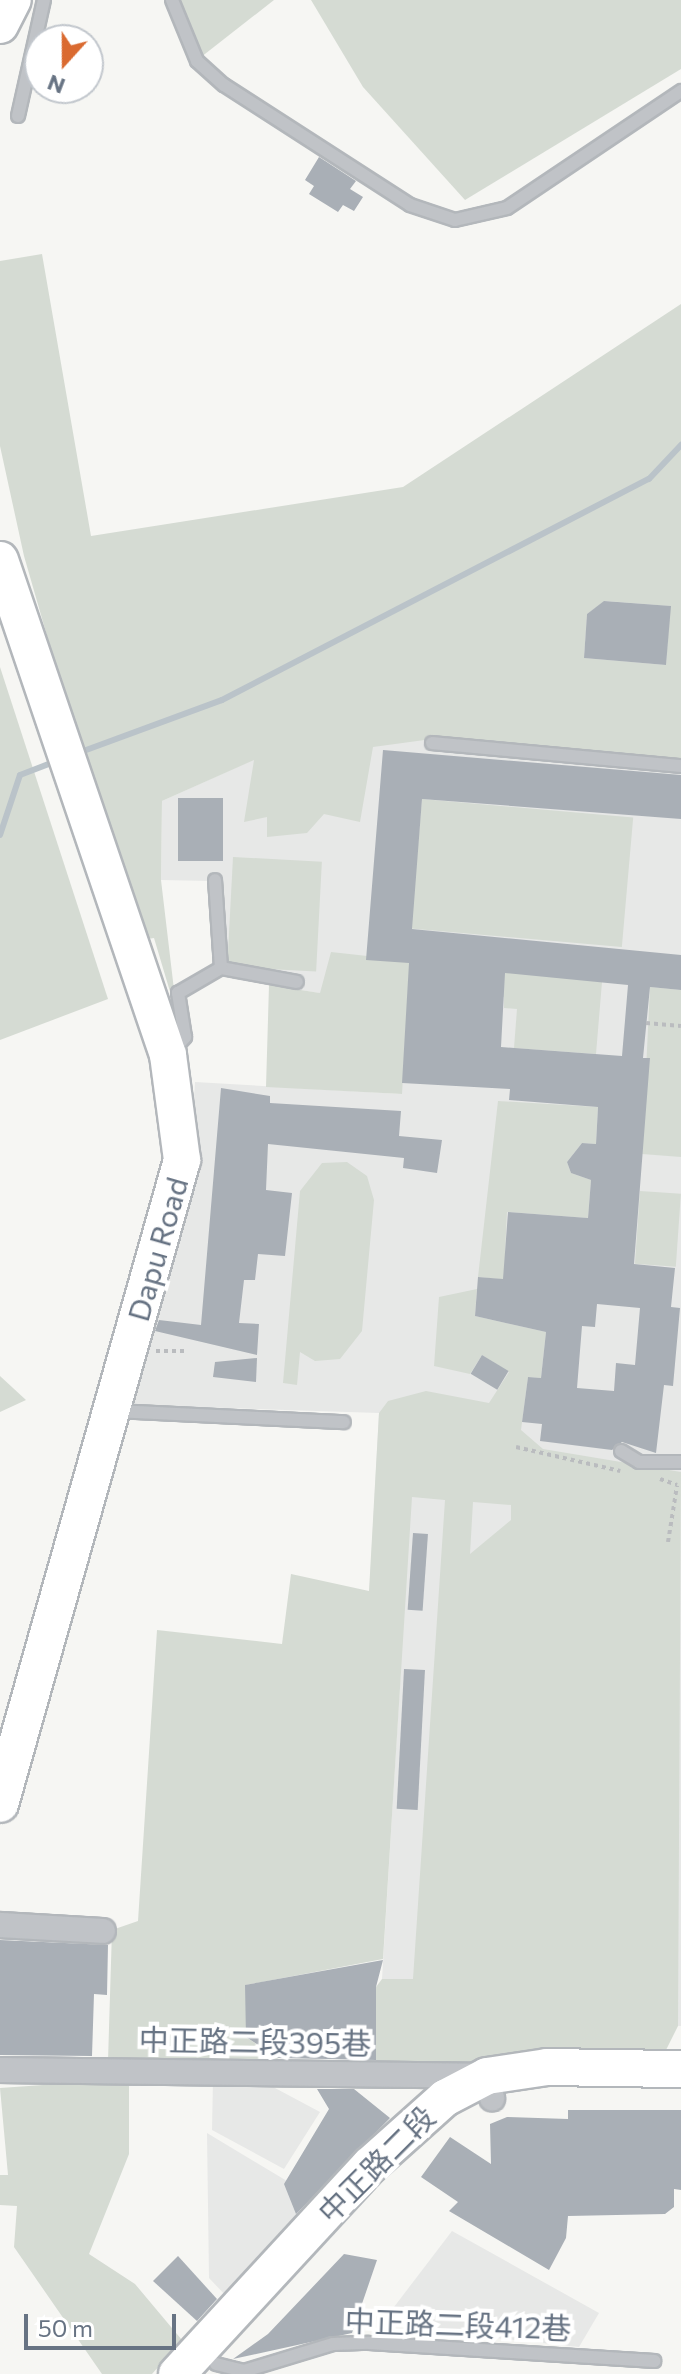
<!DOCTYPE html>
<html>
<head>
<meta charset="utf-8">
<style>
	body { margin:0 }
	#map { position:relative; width:681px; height:2374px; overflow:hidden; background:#f6f6f3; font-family:Commissioner,"Noto Sans TC",sans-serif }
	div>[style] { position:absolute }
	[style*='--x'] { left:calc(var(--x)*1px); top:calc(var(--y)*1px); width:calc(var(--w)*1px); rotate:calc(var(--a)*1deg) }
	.built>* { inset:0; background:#e7e8e7 }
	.green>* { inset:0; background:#d5dbd3; transform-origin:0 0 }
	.stream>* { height:6px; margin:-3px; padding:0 3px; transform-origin:3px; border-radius:3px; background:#bac3c9 }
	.building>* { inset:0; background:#a9afb6; transform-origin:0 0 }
	.path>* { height:4px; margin-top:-2px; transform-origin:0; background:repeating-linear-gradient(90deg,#babcbf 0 4px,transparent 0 8px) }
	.roads { filter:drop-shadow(2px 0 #b3b7bb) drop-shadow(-2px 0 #b3b7bb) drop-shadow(0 2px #b3b7bb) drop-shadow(0 -2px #b3b7bb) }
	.lane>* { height:12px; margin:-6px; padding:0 6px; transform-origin:6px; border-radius:6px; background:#c0c3c7 }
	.street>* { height:24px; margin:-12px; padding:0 12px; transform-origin:12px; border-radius:12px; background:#c0c3c7 }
	.primary>* { height:36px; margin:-18px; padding:0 18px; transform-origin:18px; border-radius:18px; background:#fff }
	span { translate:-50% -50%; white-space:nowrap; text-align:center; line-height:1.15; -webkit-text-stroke:8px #fff; paint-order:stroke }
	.street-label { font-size:30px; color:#677383 }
	.north { position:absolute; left:24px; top:24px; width:80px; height:80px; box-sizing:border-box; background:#fff; border:2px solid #c2c7cd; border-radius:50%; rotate:201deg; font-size:22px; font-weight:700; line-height:32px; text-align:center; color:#677383 }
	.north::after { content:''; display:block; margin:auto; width:28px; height:36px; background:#da6a30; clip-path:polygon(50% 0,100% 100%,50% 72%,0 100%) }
	.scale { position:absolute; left:24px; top:2314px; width:152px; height:36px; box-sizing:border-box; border:4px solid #677383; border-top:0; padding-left:10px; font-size:24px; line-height:28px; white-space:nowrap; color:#677383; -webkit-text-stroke:6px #fff; paint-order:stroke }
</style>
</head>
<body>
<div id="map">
	<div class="built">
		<div style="clip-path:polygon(604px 601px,681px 606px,681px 2026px,380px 2012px,401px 1667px,366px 1657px,379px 1413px,133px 1405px,189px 1177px,195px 1082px,401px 1094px,406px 1007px,233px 979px,215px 968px,210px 881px,161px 880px,162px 801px)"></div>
		<div style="clip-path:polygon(213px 2080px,260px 2080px,320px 2112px,284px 2169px,212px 2130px)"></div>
		<div style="clip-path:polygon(207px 2133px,317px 2199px,229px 2299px,209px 2278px)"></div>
		<div style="clip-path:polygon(452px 2231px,599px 2313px,579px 2347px,414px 2329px,394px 2307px)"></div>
	</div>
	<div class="green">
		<div style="clip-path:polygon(166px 0,274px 0,196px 61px)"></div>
		<div style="clip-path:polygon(311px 0,681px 0,681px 69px,465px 200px,363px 87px)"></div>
		<div style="clip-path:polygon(evenodd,42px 254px,91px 536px,403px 487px,681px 304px,681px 759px,432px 739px,373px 747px,360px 822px,324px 814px,307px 833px,267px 837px,267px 817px,244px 822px,254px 760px,162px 801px,161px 880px,177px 1015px,154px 938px,135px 941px,24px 556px,0 446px,0 261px,42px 254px,605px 601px,670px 606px,666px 665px,584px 658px,587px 614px,605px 601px)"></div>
		<div style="clip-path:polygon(0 667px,108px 999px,0 1040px)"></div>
		<div style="left:422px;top:799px;width:212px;height:130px;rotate:5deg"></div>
		<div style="left:233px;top:857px;width:89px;height:110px;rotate:3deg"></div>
		<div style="clip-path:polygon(331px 952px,602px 982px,596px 1054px,514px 1048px,517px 1009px,504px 1008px,504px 997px,408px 991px,402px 1094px,266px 1087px,269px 985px,320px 993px)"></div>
		<div style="clip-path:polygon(650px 987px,681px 990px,681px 1157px,642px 1154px)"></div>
		<div style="clip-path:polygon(498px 1101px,598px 1107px,596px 1144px,582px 1143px,567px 1162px,571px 1173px,591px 1180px,588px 1218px,507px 1212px,505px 1254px,578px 1260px,576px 1286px,478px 1277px)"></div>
		<div style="clip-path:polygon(347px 1162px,367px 1176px,374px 1200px,362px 1331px,340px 1359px,315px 1361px,300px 1352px,297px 1385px,283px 1383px,300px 1191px,322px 1163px)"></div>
		<div style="left:640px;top:1191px;width:41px;height:73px;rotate:4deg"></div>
		<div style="clip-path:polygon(evenodd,477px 1289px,475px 1316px,546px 1332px,541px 1378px,528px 1377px,521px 1430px,543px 1449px,681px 1472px,678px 2026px,661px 2060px,376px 2064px,376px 1987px,382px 1979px,413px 1979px,445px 1500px,412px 1497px,383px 1959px,246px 1985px,246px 2037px,286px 2064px,108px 2061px,112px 1930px,138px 1921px,157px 1630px,282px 1644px,291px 1574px,369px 1591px,379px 1413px,388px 1401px,426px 1391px,489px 1403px,509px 1372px,482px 1355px,470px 1374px,434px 1366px,439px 1297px,477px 1289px,473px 1502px,511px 1505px,511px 1520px,470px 1554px,473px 1502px)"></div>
		<div style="clip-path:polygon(0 1376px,26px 1400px,0 1412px)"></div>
		<div style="clip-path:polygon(129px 2079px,129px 2154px,89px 2254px,135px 2284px,182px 2340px,152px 2374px,102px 2374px,14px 2247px,17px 2206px,0 2205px,0 2175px,8px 2175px,0 2088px)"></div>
	</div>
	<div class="stream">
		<div style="--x:78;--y:753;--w:153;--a:-20.2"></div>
		<div style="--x:222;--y:700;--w:481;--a:-27.4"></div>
		<div style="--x:649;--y:479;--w:47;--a:-46.7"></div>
		<div style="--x:0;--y:835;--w:63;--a:-71.6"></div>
		<div style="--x:20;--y:775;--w:40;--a:-21"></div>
	</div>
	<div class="building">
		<div style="clip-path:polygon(319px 157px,356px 181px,350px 189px,363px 197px,354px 211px,343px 205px,338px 212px,309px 194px,314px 186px,305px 180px)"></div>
		<div style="clip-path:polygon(604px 601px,671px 606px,666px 665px,584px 658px,587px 614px)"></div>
		<div style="clip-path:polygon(evenodd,383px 750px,681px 775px,681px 819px,422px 799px,412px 929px,681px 955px,681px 990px,650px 987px,643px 1058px,650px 1058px,634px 1264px,675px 1268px,671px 1307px,680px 1308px,673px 1386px,664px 1385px,656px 1453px,622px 1442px,612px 1450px,540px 1441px,542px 1424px,522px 1422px,528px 1377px,541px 1378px,546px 1332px,475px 1316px,478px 1277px,503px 1279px,508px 1212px,588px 1218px,591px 1180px,571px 1173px,567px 1162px,582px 1143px,596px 1144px,598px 1107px,509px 1100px,510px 1089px,402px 1083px,409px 963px,366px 960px,383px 750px,505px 973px,628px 985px,622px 1056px,501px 1047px,505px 973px,383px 750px,597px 1304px,640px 1308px,635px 1365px,616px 1363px,614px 1391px,577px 1388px,582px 1326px,595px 1327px,597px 1304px)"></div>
		<div style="left:178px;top:798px;width:45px;height:63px"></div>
		<div style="clip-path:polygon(221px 1088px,270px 1096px,270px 1103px,401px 1111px,399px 1136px,442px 1140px,437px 1173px,403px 1168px,404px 1158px,268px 1144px,266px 1190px,292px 1193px,285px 1256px,258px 1254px,255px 1280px,244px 1280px,239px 1323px,259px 1324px,257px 1355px,155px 1331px,159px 1320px,201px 1325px)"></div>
		<div style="left:482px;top:1355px;width:31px;height:22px;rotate:31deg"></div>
		<div style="clip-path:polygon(257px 1358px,256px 1382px,213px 1377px,215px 1362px)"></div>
		<div style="left:413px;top:1533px;width:15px;height:77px;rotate:4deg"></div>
		<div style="left:404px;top:1669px;width:21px;height:140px;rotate:3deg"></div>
		<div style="clip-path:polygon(0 1940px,108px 1945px,107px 1995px,94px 1994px,92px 2056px,0 2055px)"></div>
		<div style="clip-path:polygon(383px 1960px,376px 1987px,376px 2060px,278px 2058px,246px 2037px,245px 1985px)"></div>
		<div style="clip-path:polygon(317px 2089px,354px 2089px,390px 2118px,296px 2214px,284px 2184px,329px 2109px)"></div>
		<div style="clip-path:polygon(568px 2110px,681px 2110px,681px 2190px,674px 2189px,674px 2207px,665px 2214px,568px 2216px,566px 2238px,549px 2270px,449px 2211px,458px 2202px,421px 2177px,450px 2137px,491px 2164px,490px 2124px,507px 2117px,568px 2119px)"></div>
		<div style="clip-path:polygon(344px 2254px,377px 2260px,352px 2333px,233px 2359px,268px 2334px)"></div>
		<div style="clip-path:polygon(178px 2256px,217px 2299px,197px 2321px,153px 2281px)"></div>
	</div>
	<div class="path">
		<div style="--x:646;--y:1023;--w:35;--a:5"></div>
		<div style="--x:156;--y:1351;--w:28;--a:0"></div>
		<div style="--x:516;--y:1447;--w:107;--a:13"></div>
		<div style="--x:660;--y:1479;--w:18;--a:19"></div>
		<div style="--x:668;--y:1542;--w:57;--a:-80.9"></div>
	</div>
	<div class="roads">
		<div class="lane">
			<div style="--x:172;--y:0;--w:66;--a:67.7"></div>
			<div style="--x:197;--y:61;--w:36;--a:42"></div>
			<div style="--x:224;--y:85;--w:221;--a:32.8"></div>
			<div style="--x:410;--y:205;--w:47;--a:18.4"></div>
			<div style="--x:455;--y:220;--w:53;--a:-13"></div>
			<div style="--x:507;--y:208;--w:210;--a:-33.9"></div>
			<div style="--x:18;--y:116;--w:119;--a:-77.4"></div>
			<div style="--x:432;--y:743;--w:250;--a:5.3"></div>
			<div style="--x:221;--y:968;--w:77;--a:10.4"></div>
			<div style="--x:173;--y:1050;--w:18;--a:-47"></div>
			<div style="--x:185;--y:1037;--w:45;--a:-99"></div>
			<div style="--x:178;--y:993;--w:50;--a:-30.2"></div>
			<div style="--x:221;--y:968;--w:88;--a:-93.9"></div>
			<div style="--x:116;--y:1411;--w:228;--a:2.8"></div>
			<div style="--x:621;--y:1451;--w:21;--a:31"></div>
			<div style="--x:639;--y:1462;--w:42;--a:0"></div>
			<div style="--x:216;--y:2364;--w:29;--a:14"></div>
			<div style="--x:244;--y:2371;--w:93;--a:-16.9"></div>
			<div style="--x:333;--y:2344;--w:36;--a:-2"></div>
			<div style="--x:369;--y:2343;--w:286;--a:3.6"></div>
		</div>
		<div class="street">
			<div style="--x:0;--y:1925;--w:103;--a:3.3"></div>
			<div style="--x:0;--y:2070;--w:487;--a:0.7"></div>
			<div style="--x:487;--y:2076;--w:23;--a:77"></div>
		</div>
		<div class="primary">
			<div style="--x:0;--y:25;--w:28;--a:-63"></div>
			<div style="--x:0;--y:560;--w:523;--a:71.25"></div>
			<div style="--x:168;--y:1055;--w:106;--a:82.4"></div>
			<div style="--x:182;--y:1160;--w:669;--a:105.78"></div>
			<div style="--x:177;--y:2374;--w:284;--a:-47.3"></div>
			<div style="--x:370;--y:2165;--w:101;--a:-41.8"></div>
			<div style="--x:445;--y:2098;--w:47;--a:-27.6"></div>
			<div style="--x:487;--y:2076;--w:61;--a:-8.5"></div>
			<div style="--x:547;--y:2067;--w:134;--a:0.9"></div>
		</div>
	</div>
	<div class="street-label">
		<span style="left:157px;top:1249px;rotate:-74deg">Dapu Road</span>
		<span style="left:255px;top:2041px;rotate:1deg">中正路二段395巷</span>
		<span style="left:376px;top:2164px;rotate:-45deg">中正路二段</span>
		<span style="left:458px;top:2324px;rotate:2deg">中正路二段412巷</span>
	</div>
	<div class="north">N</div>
	<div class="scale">50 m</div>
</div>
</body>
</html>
